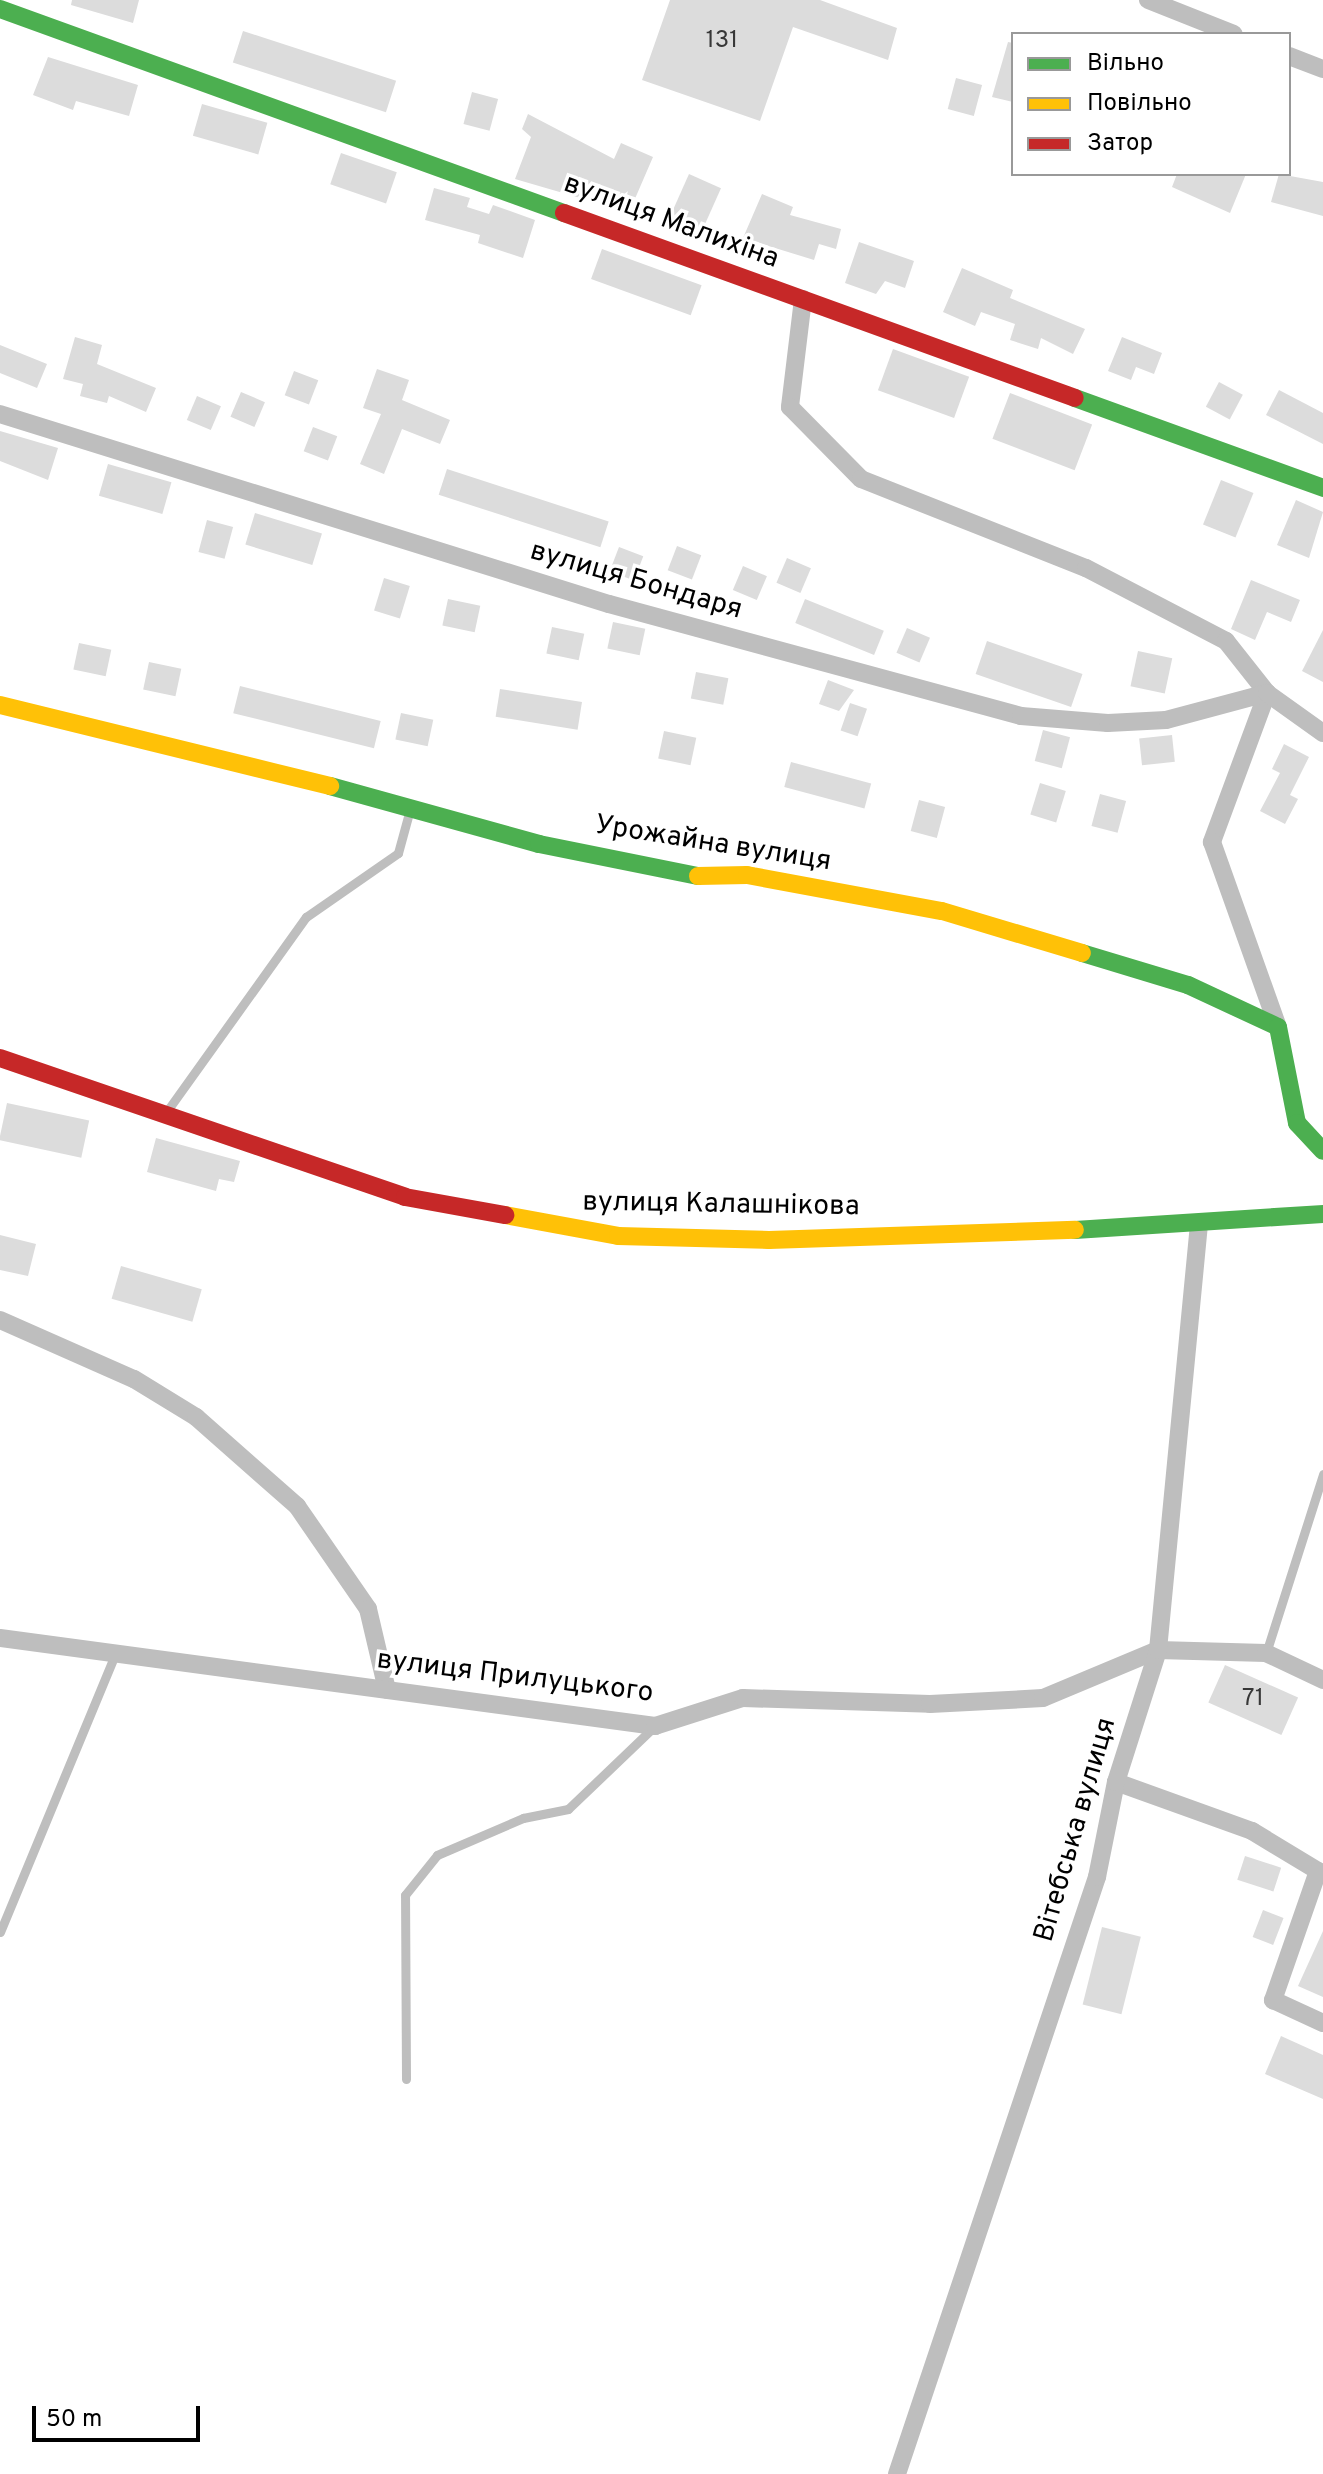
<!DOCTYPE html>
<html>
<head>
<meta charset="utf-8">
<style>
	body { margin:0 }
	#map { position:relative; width:1323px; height:2474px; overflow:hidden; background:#fff; font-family:Overpass,sans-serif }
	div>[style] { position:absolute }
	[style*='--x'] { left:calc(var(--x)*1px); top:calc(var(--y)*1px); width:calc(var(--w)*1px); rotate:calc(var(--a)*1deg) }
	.building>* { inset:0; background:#dcdcdc; transform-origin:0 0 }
	.lane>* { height:9px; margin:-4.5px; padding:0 4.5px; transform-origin:4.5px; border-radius:4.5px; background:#bebebe }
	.street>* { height:18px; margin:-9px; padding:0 9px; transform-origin:9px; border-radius:9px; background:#bebebe }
	.fast>* { height:18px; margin:-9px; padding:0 9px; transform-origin:9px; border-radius:9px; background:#4caf50 }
	.slow>* { height:18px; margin:-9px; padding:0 9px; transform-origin:9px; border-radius:9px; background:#ffc107 }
	.jam>* { height:18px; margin:-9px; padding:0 9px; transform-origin:9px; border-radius:9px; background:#c62828 }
	span { translate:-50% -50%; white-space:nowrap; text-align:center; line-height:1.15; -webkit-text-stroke:7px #fff; paint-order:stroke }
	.number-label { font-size:24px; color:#373737 }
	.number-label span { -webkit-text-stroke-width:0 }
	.street-label { font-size:28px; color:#000 }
	.legend { position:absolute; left:1011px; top:32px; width:280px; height:144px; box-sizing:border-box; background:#fff; border:2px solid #999; margin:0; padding:10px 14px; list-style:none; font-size:24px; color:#000 }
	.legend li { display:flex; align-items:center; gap:16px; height:40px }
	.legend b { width:40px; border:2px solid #999 }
	.scale { position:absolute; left:32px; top:2406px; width:168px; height:36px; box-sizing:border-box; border:4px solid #000; border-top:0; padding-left:10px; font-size:24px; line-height:28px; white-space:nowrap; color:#000; -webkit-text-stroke:6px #fff; paint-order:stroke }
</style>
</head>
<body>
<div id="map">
	<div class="building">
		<div style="clip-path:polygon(72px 0,139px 0,133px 23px,71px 5px)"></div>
		<div style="clip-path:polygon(670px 0,820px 0,897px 28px,888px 60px,793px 27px,760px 121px,642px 80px)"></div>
		<div style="left:243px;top:31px;width:161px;height:33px;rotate:18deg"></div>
		<div style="clip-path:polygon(1008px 42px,1013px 43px,1013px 102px,992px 97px)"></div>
		<div style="clip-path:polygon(48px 57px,138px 85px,129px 116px,76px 101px,73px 110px,33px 95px)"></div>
		<div style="left:956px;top:78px;width:27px;height:32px;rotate:15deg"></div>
		<div style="left:472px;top:92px;width:27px;height:33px;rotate:15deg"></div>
		<div style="left:202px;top:104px;width:68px;height:33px;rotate:16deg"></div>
		<div style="clip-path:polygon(528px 114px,614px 159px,621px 143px,653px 157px,634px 201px,594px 184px,587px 200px,515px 179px,531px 137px,522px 129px)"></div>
		<div style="left:341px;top:153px;width:59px;height:33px;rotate:19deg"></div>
		<div style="left:689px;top:174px;width:35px;height:49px;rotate:24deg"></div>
		<div style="clip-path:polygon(1177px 174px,1246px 174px,1230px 213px,1172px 187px)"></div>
		<div style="clip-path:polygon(1279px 174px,1323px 182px,1323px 216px,1271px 202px)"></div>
		<div style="clip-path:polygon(434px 188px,470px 198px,467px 207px,489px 214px,493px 205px,535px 220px,523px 258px,478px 243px,480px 235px,425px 220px)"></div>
		<div style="clip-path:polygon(762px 194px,793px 207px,790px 215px,841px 229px,836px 249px,819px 244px,814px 260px,743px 238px)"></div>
		<div style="clip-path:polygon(859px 242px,914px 261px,905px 288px,885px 281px,876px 294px,845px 283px)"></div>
		<div style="left:602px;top:249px;width:106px;height:32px;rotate:20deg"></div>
		<div style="clip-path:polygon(962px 268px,1013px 290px,1010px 298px,1085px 329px,1073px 354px,1041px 338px,1038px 349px,1010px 340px,1015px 324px,981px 312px,975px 326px,943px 312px)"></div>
		<div style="clip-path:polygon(75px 337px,102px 345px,97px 364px,156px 388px,146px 412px,109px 396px,107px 403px,80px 396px,83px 384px,63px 379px)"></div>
		<div style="clip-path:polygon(1122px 337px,1162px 353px,1154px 374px,1136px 367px,1131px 380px,1108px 371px)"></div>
		<div style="clip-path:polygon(0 345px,47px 364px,37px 388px,0 373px)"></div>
		<div style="left:893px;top:349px;width:81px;height:44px;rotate:20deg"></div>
		<div style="clip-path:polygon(377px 369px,409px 380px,402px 400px,450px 420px,440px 444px,402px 429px,384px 474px,360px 464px,381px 414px,363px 408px)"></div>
		<div style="left:294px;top:371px;width:26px;height:26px;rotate:21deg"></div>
		<div style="left:1219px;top:382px;width:27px;height:28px;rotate:28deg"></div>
		<div style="clip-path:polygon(1279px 390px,1323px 413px,1323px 444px,1266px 415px)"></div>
		<div style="left:241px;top:392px;width:26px;height:27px;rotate:23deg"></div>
		<div style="left:1010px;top:393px;width:88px;height:49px;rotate:21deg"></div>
		<div style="left:197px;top:396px;width:26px;height:26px;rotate:23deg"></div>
		<div style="left:313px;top:427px;width:26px;height:26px;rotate:21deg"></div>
		<div style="clip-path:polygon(0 431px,58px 448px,48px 480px,0 461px)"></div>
		<div style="left:108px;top:464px;width:66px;height:33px;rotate:16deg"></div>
		<div style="left:447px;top:469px;width:170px;height:27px;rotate:18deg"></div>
		<div style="left:1221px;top:480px;width:35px;height:48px;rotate:22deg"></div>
		<div style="clip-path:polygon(1296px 500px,1323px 512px,1309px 558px,1277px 545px)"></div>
		<div style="left:255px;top:513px;width:70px;height:33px;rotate:17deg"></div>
		<div style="left:207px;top:520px;width:27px;height:33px;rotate:15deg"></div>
		<div style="left:677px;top:546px;width:26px;height:26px;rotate:21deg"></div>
		<div style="left:619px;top:547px;width:26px;height:26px;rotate:21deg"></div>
		<div style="left:787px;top:558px;width:26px;height:27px;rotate:23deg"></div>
		<div style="left:743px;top:566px;width:26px;height:26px;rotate:23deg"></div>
		<div style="left:384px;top:578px;width:27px;height:34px;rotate:17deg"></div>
		<div style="clip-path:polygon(1251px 580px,1300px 600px,1291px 622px,1267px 612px,1255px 640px,1231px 629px)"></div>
		<div style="left:448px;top:599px;width:33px;height:27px;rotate:12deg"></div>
		<div style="left:805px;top:599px;width:85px;height:26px;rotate:22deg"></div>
		<div style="left:613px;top:622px;width:33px;height:27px;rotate:12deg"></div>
		<div style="left:552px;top:627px;width:33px;height:27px;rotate:12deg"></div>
		<div style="left:907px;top:628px;width:25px;height:27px;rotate:23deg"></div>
		<div style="clip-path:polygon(1323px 630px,1323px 682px,1302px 671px)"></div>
		<div style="left:987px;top:641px;width:101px;height:35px;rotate:19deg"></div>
		<div style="left:79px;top:643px;width:33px;height:27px;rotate:12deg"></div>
		<div style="left:1138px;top:651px;width:35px;height:36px;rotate:12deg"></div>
		<div style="left:149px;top:662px;width:33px;height:28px;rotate:12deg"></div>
		<div style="left:696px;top:672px;width:33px;height:27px;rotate:11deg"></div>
		<div style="clip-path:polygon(828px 680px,854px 690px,839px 711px,819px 704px)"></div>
		<div style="left:240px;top:686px;width:145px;height:28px;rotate:14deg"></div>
		<div style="left:500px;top:689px;width:83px;height:28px;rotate:9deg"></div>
		<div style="left:850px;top:703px;width:18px;height:29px;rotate:19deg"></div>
		<div style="left:401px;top:713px;width:33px;height:27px;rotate:12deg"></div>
		<div style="left:1043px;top:730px;width:28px;height:32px;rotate:15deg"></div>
		<div style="left:664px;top:731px;width:33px;height:28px;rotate:12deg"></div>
		<div style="left:1172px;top:735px;width:27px;height:33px;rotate:84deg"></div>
		<div style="clip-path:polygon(1284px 744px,1309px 757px,1290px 795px,1298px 799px,1285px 824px,1260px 811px,1280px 773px,1272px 769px)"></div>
		<div style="left:791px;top:762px;width:83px;height:26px;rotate:15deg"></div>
		<div style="left:1040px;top:783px;width:27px;height:33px;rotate:17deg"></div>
		<div style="left:1100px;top:794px;width:27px;height:33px;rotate:15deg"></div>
		<div style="left:919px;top:800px;width:27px;height:32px;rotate:15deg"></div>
		<div style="left:7px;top:1103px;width:84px;height:38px;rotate:12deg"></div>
		<div style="clip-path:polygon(156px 1138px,240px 1161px,234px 1182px,219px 1179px,216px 1191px,147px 1172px)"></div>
		<div style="clip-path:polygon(0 1235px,36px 1244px,28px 1276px,0 1270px)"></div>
		<div style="left:121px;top:1266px;width:84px;height:34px;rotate:16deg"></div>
		<div style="left:1225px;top:1665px;width:80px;height:41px;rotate:24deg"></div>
		<div style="left:1245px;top:1856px;width:38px;height:25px;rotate:18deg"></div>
		<div style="left:1263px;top:1910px;width:22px;height:29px;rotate:21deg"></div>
		<div style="left:1102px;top:1927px;width:40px;height:80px;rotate:14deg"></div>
		<div style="clip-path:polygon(1323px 1931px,1323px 1997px,1298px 1986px)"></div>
		<div style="clip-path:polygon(1281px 2036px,1323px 2055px,1323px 2099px,1265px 2074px)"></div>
	</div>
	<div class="lane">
		<div style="--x:167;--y:1111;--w:239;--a:-54.4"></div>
		<div style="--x:306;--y:917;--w:112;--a:-34.8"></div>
		<div style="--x:398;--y:853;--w:46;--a:-74.7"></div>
		<div style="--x:1266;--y:1653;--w:188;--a:-72.3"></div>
		<div style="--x:0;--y:1932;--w:298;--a:-67.5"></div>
		<div style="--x:406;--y:2079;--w:184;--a:-90.3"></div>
		<div style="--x:405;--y:1895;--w:51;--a:-51.3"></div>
		<div style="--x:437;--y:1855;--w:94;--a:-23.3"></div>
		<div style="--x:523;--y:1818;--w:46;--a:-11.3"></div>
		<div style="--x:568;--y:1809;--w:120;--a:-43.7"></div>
	</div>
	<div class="street">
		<div style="--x:1148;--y:0;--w:92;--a:21.6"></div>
		<div style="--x:1289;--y:56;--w:36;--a:21"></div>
		<div style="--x:803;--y:299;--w:109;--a:96.9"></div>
		<div style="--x:790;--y:407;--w:101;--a:45.4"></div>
		<div style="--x:861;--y:479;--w:242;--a:21.6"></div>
		<div style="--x:1086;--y:568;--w:158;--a:27.5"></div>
		<div style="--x:1226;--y:641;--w:66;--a:51.7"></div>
		<div style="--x:1267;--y:693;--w:159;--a:110.3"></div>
		<div style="--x:1212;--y:842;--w:196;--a:70.4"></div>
		<div style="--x:0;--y:414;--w:638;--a:17.33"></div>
		<div style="--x:609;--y:604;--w:427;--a:15.2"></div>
		<div style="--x:1021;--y:716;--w:87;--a:4.6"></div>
		<div style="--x:1108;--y:723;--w:58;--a:-3"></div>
		<div style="--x:1166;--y:720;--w:105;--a:-15"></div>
		<div style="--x:1267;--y:693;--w:69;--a:35.5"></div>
		<div style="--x:0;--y:1320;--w:146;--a:23.8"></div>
		<div style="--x:134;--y:1379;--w:73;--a:31.5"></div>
		<div style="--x:196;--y:1417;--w:135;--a:41.4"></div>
		<div style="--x:297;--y:1506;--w:125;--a:55.4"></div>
		<div style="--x:368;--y:1609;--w:83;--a:76.8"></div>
		<div style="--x:0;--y:1638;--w:661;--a:7.65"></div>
		<div style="--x:655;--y:1726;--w:92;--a:-17.7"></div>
		<div style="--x:743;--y:1698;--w:187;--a:1.8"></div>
		<div style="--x:930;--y:1704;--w:113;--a:-3"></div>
		<div style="--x:1043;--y:1698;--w:125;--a:-22.7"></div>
		<div style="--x:1158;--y:1650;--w:108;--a:1.6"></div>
		<div style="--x:1266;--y:1653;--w:63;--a:25.3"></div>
		<div style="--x:1116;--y:1782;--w:145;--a:19.8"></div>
		<div style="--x:1252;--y:1831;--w:77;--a:31.2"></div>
		<div style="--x:1318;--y:1871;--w:137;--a:109.2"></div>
		<div style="--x:1273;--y:2000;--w:55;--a:24.7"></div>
		<div style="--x:897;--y:2474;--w:630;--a:-71.48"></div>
		<div style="--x:1097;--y:1877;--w:97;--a:-78.7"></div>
		<div style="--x:1116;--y:1782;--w:139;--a:-72.3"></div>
		<div style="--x:1158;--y:1650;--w:426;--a:-84.5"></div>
	</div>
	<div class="fast">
		<div style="--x:0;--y:9;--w:600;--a:19.89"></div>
		<div style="--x:1075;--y:398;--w:264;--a:19.9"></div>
		<div style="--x:330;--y:786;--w:217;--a:15.5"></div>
		<div style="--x:539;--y:844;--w:162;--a:11.4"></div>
		<div style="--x:1082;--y:953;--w:111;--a:16.8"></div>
		<div style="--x:1188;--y:985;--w:99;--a:25"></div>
		<div style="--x:1278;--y:1027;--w:98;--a:78.8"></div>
		<div style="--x:1297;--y:1123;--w:38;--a:47"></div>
		<div style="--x:1075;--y:1230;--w:249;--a:-3.7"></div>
	</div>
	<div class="slow">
		<div style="--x:0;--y:705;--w:340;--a:13.8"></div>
		<div style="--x:698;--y:876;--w:49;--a:-1.2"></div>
		<div style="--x:747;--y:875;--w:198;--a:10.5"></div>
		<div style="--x:942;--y:911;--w:146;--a:16.7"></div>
		<div style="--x:505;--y:1215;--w:115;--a:10.5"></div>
		<div style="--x:618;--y:1236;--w:151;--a:1.5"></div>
		<div style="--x:769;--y:1240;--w:306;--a:-1.9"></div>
	</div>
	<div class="jam">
		<div style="--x:564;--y:213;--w:543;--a:19.9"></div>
		<div style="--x:0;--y:1058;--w:428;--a:18.9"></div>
		<div style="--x:405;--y:1197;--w:102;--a:10.2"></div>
	</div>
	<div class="number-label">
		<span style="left:722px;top:42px">131</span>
		<span style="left:1253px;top:1700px">71</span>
	</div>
	<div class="street-label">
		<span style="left:671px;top:222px;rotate:20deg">вулиця Малихіна</span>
		<span style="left:636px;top:581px;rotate:16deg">вулиця Бондаря</span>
		<span style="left:713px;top:844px;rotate:9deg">Урожайна вулиця</span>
		<span style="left:721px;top:1205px;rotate:1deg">вулиця Калашнікова</span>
		<span style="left:515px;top:1677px;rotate:7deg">вулиця Прилуцького</span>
		<span style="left:1076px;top:1830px;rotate:-74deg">Вітебська вулиця</span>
	</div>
	<ul class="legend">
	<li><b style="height:10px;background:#4caf50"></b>Вільно</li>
	<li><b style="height:10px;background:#ffc107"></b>Повільно</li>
	<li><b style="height:10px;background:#c62828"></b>Затор</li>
	</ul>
	<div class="scale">50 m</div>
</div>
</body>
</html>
